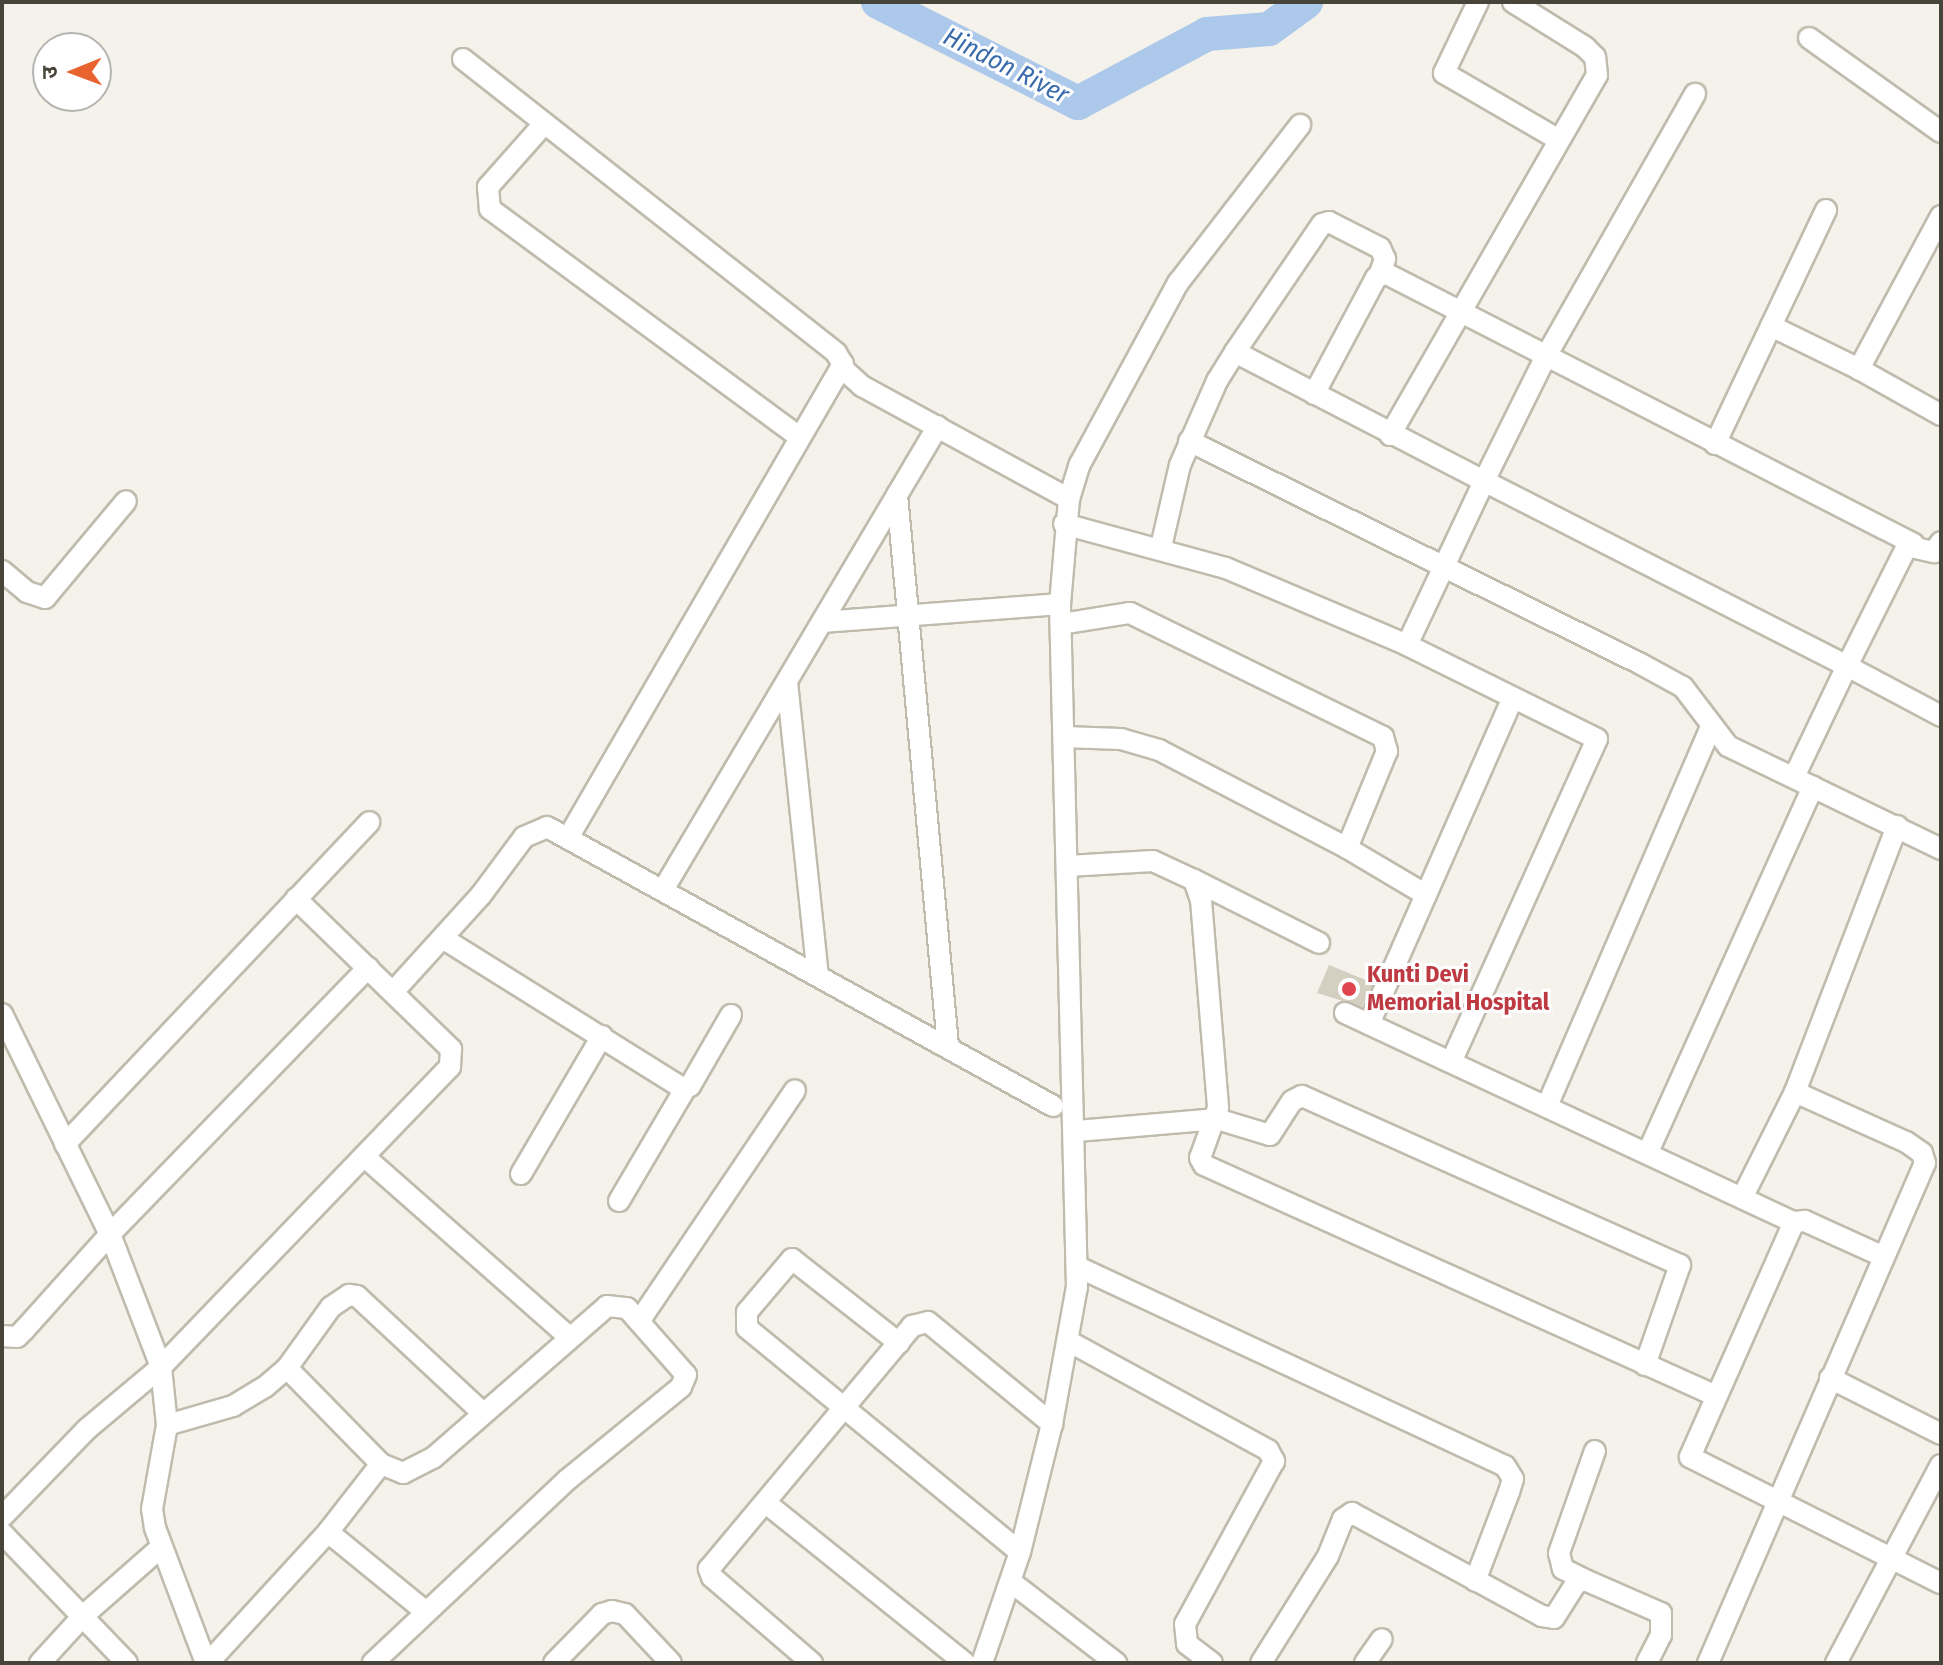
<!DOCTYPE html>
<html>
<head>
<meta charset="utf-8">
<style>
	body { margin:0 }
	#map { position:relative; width:1943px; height:1665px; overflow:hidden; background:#f4f2ea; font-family:"Fira Sans Condensed","Noto Sans Devanagari",sans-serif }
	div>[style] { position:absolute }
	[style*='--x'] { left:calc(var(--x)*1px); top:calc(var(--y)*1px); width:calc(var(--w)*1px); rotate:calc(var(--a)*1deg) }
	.river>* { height:34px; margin:-17px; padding:0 17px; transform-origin:17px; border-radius:17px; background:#acc8eb }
	.building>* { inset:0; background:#d5cfc1 }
	.roads { filter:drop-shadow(2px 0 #bfbbad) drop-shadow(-2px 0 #bfbbad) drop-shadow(0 2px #bfbbad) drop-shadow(0 -2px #bfbbad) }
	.minor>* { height:20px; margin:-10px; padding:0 10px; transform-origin:10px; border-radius:10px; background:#fff }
	.dots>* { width:22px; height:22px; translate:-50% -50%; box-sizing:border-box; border:4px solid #fff; border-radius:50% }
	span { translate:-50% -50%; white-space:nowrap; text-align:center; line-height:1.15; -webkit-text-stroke:6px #fff; paint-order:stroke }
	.health-label { font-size:24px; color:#be3a42; font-weight:700 }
	.left { translate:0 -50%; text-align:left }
	.water-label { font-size:26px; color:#3a6cab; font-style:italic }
	.frame { position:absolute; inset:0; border:4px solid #474439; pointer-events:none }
	.north { position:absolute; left:32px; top:32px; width:80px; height:80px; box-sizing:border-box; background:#fff; border:2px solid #b5b4b0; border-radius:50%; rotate:269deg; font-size:22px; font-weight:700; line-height:32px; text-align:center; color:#474439 }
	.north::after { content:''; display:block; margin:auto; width:28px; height:36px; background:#e8632d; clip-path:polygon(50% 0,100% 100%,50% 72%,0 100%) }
</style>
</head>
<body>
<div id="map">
	<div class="river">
		<div style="--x:878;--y:2;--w:224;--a:26.8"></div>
		<div style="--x:1078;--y:103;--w:146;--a:-28.1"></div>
		<div style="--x:1207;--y:34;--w:62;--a:-4.6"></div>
		<div style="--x:1269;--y:29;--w:46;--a:-36.1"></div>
	</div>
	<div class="building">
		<div style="clip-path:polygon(1329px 965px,1373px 983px,1362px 1007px,1317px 993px)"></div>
	</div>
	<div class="roads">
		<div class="minor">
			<div style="--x:1478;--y:2;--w:79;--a:115.6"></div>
			<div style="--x:1444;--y:73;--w:133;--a:30.2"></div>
			<div style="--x:1809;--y:38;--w:162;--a:35.5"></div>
			<div style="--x:463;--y:59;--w:475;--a:38.2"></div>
			<div style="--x:836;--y:353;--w:13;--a:58"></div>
			<div style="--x:843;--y:364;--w:548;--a:120.12"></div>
			<div style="--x:543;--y:125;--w:83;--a:131.6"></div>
			<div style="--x:488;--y:187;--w:22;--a:85"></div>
			<div style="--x:490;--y:209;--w:384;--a:36.4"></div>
			<div style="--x:1941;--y:216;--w:174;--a:118.2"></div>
			<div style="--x:1859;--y:369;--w:94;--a:29.3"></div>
			<div style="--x:1380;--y:273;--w:15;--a:-70"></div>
			<div style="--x:1385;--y:259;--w:12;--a:-114"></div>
			<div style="--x:1380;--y:248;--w:57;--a:-153"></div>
			<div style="--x:1329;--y:222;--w:7;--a:164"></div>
			<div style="--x:1322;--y:224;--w:155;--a:124.2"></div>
			<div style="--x:1235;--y:352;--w:280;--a:27.4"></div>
			<div style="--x:1484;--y:481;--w:137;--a:-63.6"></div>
			<div style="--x:1545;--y:358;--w:304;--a:-60.4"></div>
			<div style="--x:1771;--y:326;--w:98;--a:26"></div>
			<div style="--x:842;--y:368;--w:27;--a:42"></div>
			<div style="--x:862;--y:386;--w:236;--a:28.6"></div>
			<div style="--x:1314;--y:394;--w:132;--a:-61.9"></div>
			<div style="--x:1376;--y:278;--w:10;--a:-29"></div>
			<div style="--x:1385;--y:273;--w:594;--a:27.13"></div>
			<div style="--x:1390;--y:435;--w:415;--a:-60.1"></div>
			<div style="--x:1597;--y:75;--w:18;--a:-96"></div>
			<div style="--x:1595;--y:57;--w:14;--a:-135"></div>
			<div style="--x:1585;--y:47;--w:85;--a:-148"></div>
			<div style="--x:1189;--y:441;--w:502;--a:26.26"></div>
			<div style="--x:1639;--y:663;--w:50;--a:28.6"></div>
			<div style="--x:1683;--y:687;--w:74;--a:52.7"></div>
			<div style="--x:1728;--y:746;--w:237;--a:25.8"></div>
			<div style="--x:1715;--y:444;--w:259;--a:-64.6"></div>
			<div style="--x:897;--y:495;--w:553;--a:84.71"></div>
			<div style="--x:1064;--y:524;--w:168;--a:15.2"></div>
			<div style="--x:1226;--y:568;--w:197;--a:23"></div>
			<div style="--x:1407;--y:645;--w:181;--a:-64.8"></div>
			<div style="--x:1484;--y:481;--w:407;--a:27"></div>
			<div style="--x:1847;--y:666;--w:134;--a:-63.4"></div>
			<div style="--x:1907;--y:546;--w:28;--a:13"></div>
			<div style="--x:1934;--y:552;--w:12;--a:-55"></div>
			<div style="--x:1161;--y:547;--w:84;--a:-77"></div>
			<div style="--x:1180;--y:465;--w:92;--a:-66.2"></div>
			<div style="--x:1217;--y:381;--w:34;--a:-58"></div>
			<div style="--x:2;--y:571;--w:33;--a:40"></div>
			<div style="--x:27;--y:592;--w:19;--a:18"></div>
			<div style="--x:45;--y:598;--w:126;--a:-50.1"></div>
			<div style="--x:822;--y:622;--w:239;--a:-4.3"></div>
			<div style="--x:1061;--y:624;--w:70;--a:-9.1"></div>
			<div style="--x:1130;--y:613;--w:282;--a:26.1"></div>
			<div style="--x:1383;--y:737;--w:15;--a:74"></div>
			<div style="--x:1387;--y:751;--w:105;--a:112.4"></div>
			<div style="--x:1347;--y:848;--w:92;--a:30.7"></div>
			<div style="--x:1407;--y:645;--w:212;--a:26.3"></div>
			<div style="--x:1597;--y:739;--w:354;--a:114.3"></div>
			<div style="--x:787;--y:682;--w:295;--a:84"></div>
			<div style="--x:1064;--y:737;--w:57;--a:2"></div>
			<div style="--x:1121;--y:739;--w:40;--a:16"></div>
			<div style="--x:1159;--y:750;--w:212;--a:27.5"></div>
			<div style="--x:1794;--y:777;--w:123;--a:-64.5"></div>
			<div style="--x:1847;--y:666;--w:106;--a:28"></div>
			<div style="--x:1068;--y:866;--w:85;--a:-3.4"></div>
			<div style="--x:1153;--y:861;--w:45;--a:24.9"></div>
			<div style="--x:1194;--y:880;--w:21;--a:71"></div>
			<div style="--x:1201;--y:900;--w:209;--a:85.3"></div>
			<div style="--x:1218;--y:1108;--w:53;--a:109.8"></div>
			<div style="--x:1200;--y:1158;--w:8;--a:60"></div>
			<div style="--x:1204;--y:1165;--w:559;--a:24.27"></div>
			<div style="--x:1194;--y:880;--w:140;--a:26.7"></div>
			<div style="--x:663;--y:890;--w:539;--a:-59.35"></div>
			<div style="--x:444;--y:939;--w:281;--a:32"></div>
			<div style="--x:682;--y:1088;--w:8;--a:-14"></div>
			<div style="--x:690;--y:1086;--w:82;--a:-60"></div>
			<div style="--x:393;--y:992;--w:131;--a:-47.8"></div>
			<div style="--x:481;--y:895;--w:72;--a:-53.4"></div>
			<div style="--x:524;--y:837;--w:25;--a:-23"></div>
			<div style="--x:547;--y:827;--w:578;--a:28.87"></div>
			<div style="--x:1345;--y:1013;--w:495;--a:25"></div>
			<div style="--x:2;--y:1014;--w:245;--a:63.9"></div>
			<div style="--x:110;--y:1234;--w:142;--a:69"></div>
			<div style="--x:161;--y:1367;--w:58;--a:84.1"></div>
			<div style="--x:167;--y:1425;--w:85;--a:100.1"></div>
			<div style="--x:152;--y:1509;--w:19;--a:81"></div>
			<div style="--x:155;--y:1528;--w:144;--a:69.3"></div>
			<div style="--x:1369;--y:1024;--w:356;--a:-66.2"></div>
			<div style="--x:1547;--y:1106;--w:413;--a:-66.6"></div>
			<div style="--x:1077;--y:1131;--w:141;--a:-4.9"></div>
			<div style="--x:1217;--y:1119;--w:55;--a:16.8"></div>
			<div style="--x:1270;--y:1135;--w:40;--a:-57.1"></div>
			<div style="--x:1292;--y:1101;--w:11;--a:-27"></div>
			<div style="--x:1302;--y:1096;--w:414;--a:24.1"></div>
			<div style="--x:1680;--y:1265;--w:106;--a:109.3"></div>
			<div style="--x:65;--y:1144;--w:443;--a:-46.6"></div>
			<div style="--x:1648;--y:1152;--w:401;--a:-65.7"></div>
			<div style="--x:365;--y:1157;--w:272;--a:41.4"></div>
			<div style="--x:521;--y:1174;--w:160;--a:-59.6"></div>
			<div style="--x:1743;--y:1196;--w:116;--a:-63.4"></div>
			<div style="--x:619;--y:1201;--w:130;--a:-59.5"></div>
			<div style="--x:1882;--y:1256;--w:85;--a:-155.6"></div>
			<div style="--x:1805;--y:1221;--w:11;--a:175"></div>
			<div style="--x:1794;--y:1222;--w:257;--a:113.9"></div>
			<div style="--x:1690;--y:1457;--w:281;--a:26.7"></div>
			<div style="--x:1078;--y:1267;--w:471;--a:25"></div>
			<div style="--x:1505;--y:1466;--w:15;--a:58"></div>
			<div style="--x:1513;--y:1479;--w:14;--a:107"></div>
			<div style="--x:1509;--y:1492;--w:95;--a:110.9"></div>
			<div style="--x:640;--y:1320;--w:277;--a:-56"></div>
			<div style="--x:2;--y:1336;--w:15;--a:4"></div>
			<div style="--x:17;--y:1337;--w:10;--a:-45"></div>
			<div style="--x:24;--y:1330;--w:129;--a:-48.1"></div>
			<div style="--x:110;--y:1234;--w:371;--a:-45.9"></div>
			<div style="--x:1070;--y:1342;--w:226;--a:28.6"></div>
			<div style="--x:1268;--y:1450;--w:13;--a:61"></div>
			<div style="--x:1274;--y:1461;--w:186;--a:118.6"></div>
			<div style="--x:1185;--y:1624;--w:20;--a:84"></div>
			<div style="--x:1187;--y:1644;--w:31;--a:37"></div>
			<div style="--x:899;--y:1343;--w:136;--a:-141.9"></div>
			<div style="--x:792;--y:1259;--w:70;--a:130.3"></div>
			<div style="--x:747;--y:1312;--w:16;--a:90"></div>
			<div style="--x:747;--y:1328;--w:353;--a:39.4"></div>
			<div style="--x:287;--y:1368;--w:134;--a:45.6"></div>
			<div style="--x:381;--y:1464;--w:24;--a:22"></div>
			<div style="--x:403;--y:1473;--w:34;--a:-27"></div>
			<div style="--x:433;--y:1458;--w:231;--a:-41.1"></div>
			<div style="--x:607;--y:1306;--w:20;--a:6"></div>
			<div style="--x:627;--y:1308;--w:89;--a:48.6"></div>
			<div style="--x:686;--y:1375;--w:13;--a:113"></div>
			<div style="--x:681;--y:1387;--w:147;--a:140.8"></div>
			<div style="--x:567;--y:1480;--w:267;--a:136.7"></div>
			<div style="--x:1830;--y:1378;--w:124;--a:26.8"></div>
			<div style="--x:167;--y:1425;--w:69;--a:-16.1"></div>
			<div style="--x:233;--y:1406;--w:37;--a:-31"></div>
			<div style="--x:265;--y:1387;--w:29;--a:-41"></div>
			<div style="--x:287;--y:1368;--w:75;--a:-54.2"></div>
			<div style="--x:331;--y:1307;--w:22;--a:-34"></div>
			<div style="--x:349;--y:1295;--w:8;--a:7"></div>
			<div style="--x:357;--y:1296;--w:172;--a:42.9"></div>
			<div style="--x:766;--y:1503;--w:255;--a:38.8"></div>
			<div style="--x:2;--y:1517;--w:122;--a:-46"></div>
			<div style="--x:87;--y:1429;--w:97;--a:-40"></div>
			<div style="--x:161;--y:1367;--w:417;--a:-46.1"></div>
			<div style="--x:450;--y:1067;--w:18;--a:-87"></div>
			<div style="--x:451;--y:1049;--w:216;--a:-135.9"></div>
			<div style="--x:328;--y:1532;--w:125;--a:39.2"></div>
			<div style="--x:2;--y:1533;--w:180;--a:46.1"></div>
			<div style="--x:1585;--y:1580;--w:25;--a:-153"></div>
			<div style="--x:1563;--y:1569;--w:16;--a:-104"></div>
			<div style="--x:1559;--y:1553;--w:108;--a:-70.6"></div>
			<div style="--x:1011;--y:1582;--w:133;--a:37.6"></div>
			<div style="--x:40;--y:1663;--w:65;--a:-47.5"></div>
			<div style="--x:84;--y:1615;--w:103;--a:-41.4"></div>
			<div style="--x:208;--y:1663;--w:178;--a:-47.5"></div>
			<div style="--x:328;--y:1532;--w:86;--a:-52.1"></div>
			<div style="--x:554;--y:1663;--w:69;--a:-45.6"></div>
			<div style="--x:602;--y:1614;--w:10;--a:-17"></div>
			<div style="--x:612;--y:1611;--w:13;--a:13"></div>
			<div style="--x:625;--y:1614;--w:67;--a:46.8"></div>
			<div style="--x:812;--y:1663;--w:132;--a:-139.3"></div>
			<div style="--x:712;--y:1577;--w:9;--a:-111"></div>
			<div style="--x:709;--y:1569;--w:317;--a:-50.1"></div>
			<div style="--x:912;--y:1326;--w:16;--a:-14"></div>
			<div style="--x:928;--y:1322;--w:161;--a:39.4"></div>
			<div style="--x:982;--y:1663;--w:117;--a:-71.1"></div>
			<div style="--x:1020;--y:1552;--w:132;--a:-76"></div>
			<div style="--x:1052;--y:1424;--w:139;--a:-79.7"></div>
			<div style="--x:1077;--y:1287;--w:683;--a:-91.43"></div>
			<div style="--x:1060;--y:604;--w:105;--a:-85.1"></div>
			<div style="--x:1069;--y:499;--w:37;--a:-73"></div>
			<div style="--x:1080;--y:464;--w:206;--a:-61.6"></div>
			<div style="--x:1178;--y:283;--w:200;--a:-52.3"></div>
			<div style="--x:1261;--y:1663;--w:126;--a:-57.9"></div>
			<div style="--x:1328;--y:1556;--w:40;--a:-68"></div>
			<div style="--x:1343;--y:1519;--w:11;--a:-34"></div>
			<div style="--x:1352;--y:1513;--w:216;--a:28.5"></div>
			<div style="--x:1542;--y:1616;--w:12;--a:9"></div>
			<div style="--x:1554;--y:1618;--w:41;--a:-57.8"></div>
			<div style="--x:1576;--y:1583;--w:9;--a:-18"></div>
			<div style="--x:1585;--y:1580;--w:83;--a:23.5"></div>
			<div style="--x:1661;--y:1613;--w:22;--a:90"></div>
			<div style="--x:1661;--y:1635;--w:31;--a:117"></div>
			<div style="--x:1365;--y:1663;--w:29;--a:-55"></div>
			<div style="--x:1708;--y:1663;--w:545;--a:-66.54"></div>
			<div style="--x:1925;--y:1163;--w:10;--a:-107"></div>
			<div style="--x:1922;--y:1153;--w:19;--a:-145"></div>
			<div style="--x:1906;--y:1142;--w:122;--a:-155.8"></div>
			<div style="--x:1795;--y:1092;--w:285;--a:-69"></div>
			<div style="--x:1836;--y:1663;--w:224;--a:-62.1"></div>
		</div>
	</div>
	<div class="dots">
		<div style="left:1349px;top:989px;background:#e0444e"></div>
	</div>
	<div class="health-label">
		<span class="left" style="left:1367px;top:989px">Kunti Devi<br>Memorial Hospital</span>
	</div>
	<div class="water-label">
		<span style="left:1006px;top:66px;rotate:27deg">Hindon River</span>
	</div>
	<div class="frame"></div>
	<div class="north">उ</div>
</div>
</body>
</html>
